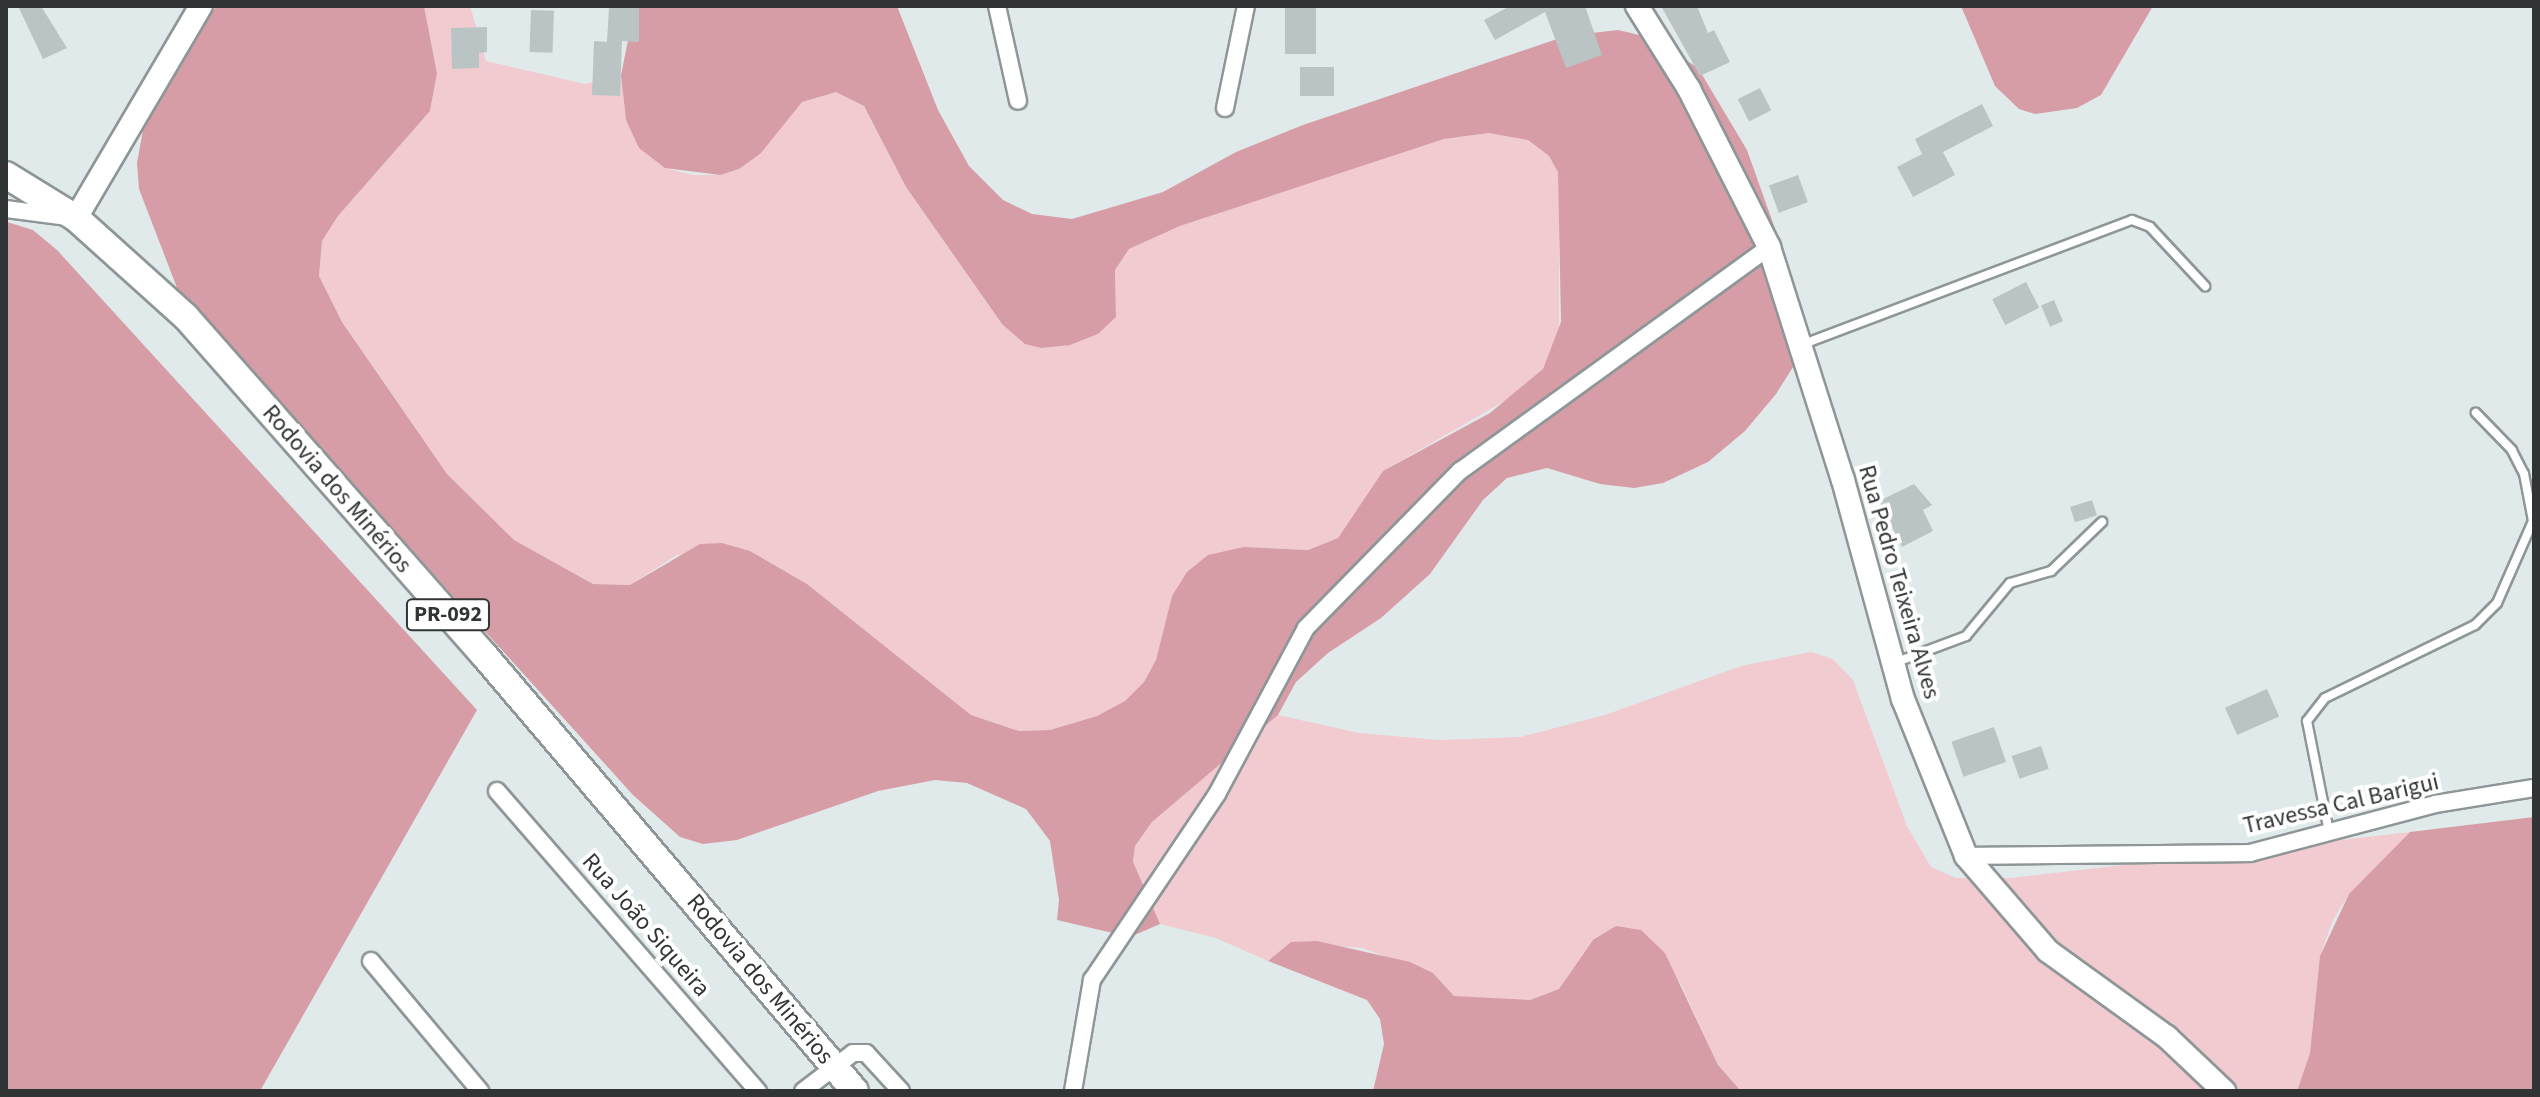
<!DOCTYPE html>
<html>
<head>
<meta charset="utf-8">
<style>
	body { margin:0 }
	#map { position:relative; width:2540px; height:1097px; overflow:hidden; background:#e1eaeb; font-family:"Source Sans 3",sans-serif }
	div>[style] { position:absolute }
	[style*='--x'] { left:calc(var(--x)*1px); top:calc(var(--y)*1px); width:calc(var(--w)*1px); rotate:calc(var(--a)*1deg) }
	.green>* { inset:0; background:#f2cbd1 }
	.forest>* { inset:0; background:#d69da6 }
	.building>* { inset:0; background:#bbc4c5; transform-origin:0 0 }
	.roads { filter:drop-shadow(2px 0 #8e9697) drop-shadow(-2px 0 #8e9697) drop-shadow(0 2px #8e9697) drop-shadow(0 -2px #8e9697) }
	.lane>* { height:8px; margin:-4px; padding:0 4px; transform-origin:4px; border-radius:4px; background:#fff }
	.street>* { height:16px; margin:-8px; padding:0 8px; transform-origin:8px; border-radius:8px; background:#fff }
	.secondary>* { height:22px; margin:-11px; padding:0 11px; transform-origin:11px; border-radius:11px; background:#fff }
	.primary>* { height:26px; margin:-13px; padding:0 13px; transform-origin:13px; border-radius:13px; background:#fff }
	span { translate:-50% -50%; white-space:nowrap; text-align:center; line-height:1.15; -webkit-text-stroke:8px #fff; paint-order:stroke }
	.shield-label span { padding:2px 6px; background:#fff; border:2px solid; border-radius:6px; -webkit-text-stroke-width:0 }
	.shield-label { font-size:22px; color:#303434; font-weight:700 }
	.street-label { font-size:24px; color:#303434 }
	.frame { position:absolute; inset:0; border:8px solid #303434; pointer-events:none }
</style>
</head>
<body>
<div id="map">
	<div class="green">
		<div style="clip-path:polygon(424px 6px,470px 6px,486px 61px,585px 84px,621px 76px,626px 120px,665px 168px,693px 175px,720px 175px,802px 102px,836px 91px,864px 106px,906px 187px,1002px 324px,1070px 345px,1097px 334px,1116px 317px,1115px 269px,1129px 249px,1180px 226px,1444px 139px,1489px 133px,1528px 140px,1549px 156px,1559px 172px,1559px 337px,1543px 369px,1515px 395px,1383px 471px,1338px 538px,1308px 550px,1244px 547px,1172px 596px,1156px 660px,1144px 682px,1124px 702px,1097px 716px,1050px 730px,1019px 731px,971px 715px,807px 584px,750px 551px,677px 555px,630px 585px,593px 584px,514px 540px,447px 474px,342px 322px,319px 276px,322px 241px,338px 216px,430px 111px,437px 72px)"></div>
		<div style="clip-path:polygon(1811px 652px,1833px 659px,1853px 680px,1907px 826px,1931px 867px,1956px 878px,2011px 878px,2410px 832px,2349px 894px,2333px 920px,2320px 956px,2310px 1053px,2297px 1091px,1741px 1091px,1718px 1065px,1680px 982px,1593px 940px,1559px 989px,1530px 1000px,1497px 1001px,1454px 996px,1433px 973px,1362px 948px,1291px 942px,1268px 961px,1216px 938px,1160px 924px,1141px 888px,1133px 862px,1135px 846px,1152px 822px,1278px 715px,1359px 733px,1439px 740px,1520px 737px,1605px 715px,1741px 666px)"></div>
	</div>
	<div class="forest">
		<div style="clip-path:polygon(216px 6px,424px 6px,437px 73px,430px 111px,338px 216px,322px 241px,319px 276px,342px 322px,447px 474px,514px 540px,593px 584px,630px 585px,700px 544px,722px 543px,750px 551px,807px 584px,971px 715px,1019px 731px,1050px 730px,1097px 716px,1125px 701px,1144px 682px,1156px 660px,1172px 596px,1187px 572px,1208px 555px,1244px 547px,1308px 550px,1338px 538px,1383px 471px,1490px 413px,1543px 369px,1561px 322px,1558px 172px,1549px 156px,1528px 140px,1489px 133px,1444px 139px,1180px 226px,1129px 249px,1115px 270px,1116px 317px,1098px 334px,1070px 345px,1041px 348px,1025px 344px,1002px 324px,906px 187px,864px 106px,836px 92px,802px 102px,761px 153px,739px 169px,720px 175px,665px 168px,639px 148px,626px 120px,621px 75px,635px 6px,897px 6px,938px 110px,969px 166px,1003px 200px,1032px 214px,1072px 219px,1163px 192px,1236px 152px,1303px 125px,1566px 36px,1618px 30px,1652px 38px,1698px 68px,1747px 150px,1794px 282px,1802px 336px,1793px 367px,1776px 394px,1745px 431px,1708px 462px,1663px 483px,1634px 488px,1600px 484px,1547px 468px,1507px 478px,1483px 500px,1430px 574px,1381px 618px,1328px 653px,1296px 682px,1278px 715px,1152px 822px,1135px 846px,1133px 862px,1160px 924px,1137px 934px,1117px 934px,1057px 920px,1059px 900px,1050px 841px,1026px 809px,967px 783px,935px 780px,878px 791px,737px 840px,703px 844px,680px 837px,633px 795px,179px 293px,139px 189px,137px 163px,143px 130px)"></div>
		<div style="clip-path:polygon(1961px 6px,2153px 6px,2101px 95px,2077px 108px,2035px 114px,2019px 109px,1995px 86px)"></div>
		<div style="clip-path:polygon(7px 222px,33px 230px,57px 250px,477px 710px,260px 1091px,6px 1091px)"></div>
		<div style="clip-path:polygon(2534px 817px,2534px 1091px,2297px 1091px,2310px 1053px,2320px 956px,2349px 894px,2410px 832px)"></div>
		<div style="clip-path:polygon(1616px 926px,1641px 930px,1665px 953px,1718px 1065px,1741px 1091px,1373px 1091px,1384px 1044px,1380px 1019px,1367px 1000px,1268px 961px,1291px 942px,1317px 941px,1410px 962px,1433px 973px,1454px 996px,1530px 1000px,1559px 989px,1593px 940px)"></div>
	</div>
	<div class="building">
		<div style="clip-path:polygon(18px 6px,41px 6px,67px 48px,43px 59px)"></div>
		<div style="clip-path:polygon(609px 6px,639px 6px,639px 42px,622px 41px,620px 96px,592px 95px,594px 41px,607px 42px)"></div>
		<div style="left:1285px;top:6px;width:31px;height:48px"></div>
		<div style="clip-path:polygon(1510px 6px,1585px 6px,1602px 55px,1566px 68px,1545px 12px,1495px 40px,1484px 20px)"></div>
		<div style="clip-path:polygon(1661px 6px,1697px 6px,1708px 33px,1714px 30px,1730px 62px,1700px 76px)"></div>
		<div style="left:531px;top:10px;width:23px;height:42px;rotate:2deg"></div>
		<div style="clip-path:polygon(487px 27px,487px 52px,479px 53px,479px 68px,452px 69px,451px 28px)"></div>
		<div style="left:1334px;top:67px;width:29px;height:34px;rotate:90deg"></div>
		<div style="left:1760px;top:88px;width:25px;height:25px;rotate:63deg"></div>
		<div style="clip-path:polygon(1982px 104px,1993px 126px,1943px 152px,1955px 175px,1913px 197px,1897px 167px,1922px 154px,1915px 139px)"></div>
		<div style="left:1798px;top:175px;width:29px;height:31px;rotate:70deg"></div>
		<div style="left:2026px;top:282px;width:29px;height:38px;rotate:63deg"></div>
		<div style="left:2054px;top:300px;width:23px;height:14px;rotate:67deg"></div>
		<div style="clip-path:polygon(1914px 484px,1932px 505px,1923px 510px,1933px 531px,1902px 547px,1879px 501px)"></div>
		<div style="left:2092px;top:500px;width:16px;height:23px;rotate:72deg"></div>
		<div style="left:2267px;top:689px;width:30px;height:46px;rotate:66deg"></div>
		<div style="left:1994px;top:727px;width:37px;height:45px;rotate:71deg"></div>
		<div style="left:2041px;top:746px;width:24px;height:31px;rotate:71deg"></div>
	</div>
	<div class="roads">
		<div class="lane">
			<div style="--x:1801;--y:345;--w:354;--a:-20.7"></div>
			<div style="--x:2132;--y:220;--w:19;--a:21"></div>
			<div style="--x:2150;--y:227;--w:81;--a:47"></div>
			<div style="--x:1894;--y:663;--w:77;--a:-20.6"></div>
			<div style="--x:1966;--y:636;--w:69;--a:-50.3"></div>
			<div style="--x:2010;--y:583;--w:43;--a:-16.3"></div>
			<div style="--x:2051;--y:571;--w:71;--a:-43.9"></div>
			<div style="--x:2329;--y:832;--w:113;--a:-101.2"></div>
			<div style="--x:2307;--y:721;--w:29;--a:-52"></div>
			<div style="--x:2325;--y:698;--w:167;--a:-26"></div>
			<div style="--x:2475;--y:625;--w:31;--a:-45"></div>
			<div style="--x:2497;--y:603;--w:90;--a:-66.3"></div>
			<div style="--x:2533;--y:521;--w:48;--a:-100.8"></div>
			<div style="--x:2524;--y:474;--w:27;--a:-117"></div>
			<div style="--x:2512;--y:450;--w:52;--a:-134.2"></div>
		</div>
		<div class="street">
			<div style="--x:997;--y:6;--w:97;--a:77.5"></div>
			<div style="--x:1225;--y:108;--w:104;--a:-78.4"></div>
			<div style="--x:6;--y:209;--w:62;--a:7.5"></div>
			<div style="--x:497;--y:791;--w:398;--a:49"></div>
			<div style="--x:1966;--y:856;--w:284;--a:-0.6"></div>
			<div style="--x:2250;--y:853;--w:191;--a:-14.8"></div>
			<div style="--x:2435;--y:804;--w:100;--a:-9.2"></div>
			<div style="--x:371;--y:961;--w:170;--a:50"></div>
			<div style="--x:803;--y:1091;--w:63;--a:-37.2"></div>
			<div style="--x:853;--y:1053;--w:13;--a:0"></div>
			<div style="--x:866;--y:1053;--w:52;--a:47.4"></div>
			<div style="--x:1073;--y:1091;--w:113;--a:-80.3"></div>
			<div style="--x:1092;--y:980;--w:224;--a:-56.1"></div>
			<div style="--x:1217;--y:794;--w:188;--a:-61.8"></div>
			<div style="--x:1306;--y:628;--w:220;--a:-45.6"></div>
			<div style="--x:1460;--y:471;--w:382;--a:-35.9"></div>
		</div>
		<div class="secondary">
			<div style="--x:1637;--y:6;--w:98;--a:57.9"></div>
			<div style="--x:1689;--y:89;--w:177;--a:63.1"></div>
			<div style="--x:1769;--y:247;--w:244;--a:72.4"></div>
			<div style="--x:1843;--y:480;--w:227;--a:74.7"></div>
			<div style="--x:1903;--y:699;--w:169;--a:68.1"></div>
			<div style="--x:1966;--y:856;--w:125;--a:49.2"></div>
			<div style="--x:2048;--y:951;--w:147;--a:35.9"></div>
			<div style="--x:2167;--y:1037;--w:79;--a:43.5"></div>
			<div style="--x:76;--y:218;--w:246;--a:-59.5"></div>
		</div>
		<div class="primary">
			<div style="--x:6;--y:175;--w:82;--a:31.6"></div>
			<div style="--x:76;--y:218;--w:148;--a:42"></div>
			<div style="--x:186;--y:317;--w:451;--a:48.6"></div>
			<div style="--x:484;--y:655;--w:572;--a:49.6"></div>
		</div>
	</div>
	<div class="shield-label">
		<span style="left:448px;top:615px">PR-092</span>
	</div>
	<div class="street-label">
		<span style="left:337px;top:489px;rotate:49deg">Rodovia dos Minérios</span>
		<span style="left:1899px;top:582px;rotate:74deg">Rua Pedro Teixeira Alves</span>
		<span style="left:2341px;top:804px;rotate:-13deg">Travessa Cal Barigui</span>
		<span style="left:646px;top:925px;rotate:49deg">Rua João Siqueira</span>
		<span style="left:760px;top:979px;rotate:50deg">Rodovia dos Minérios</span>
	</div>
	<div class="frame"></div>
</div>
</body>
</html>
